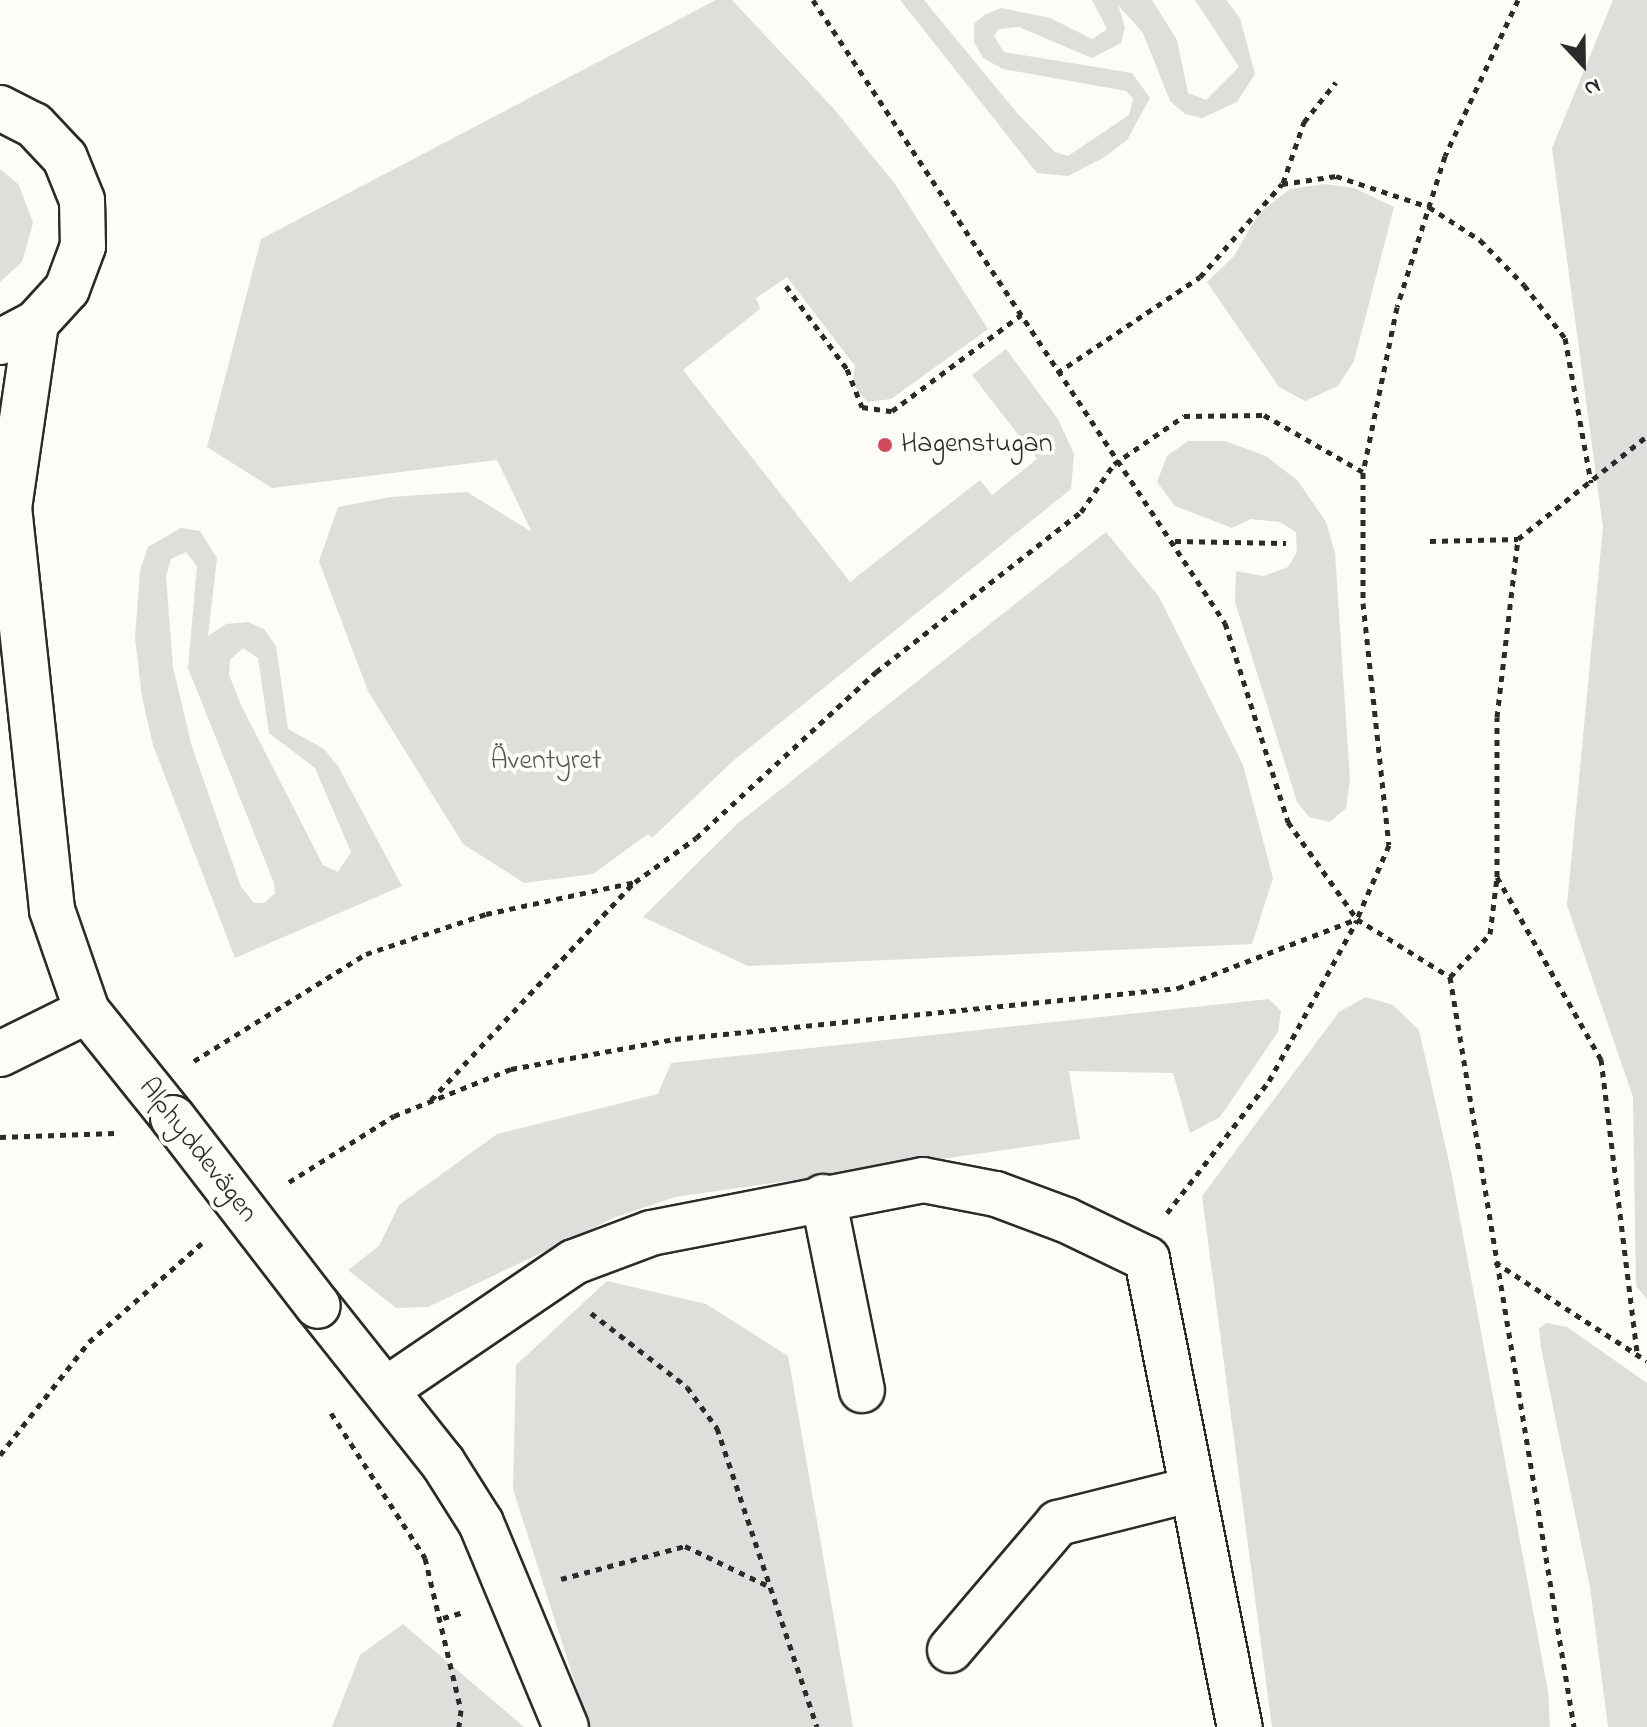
<!DOCTYPE html>
<html>
<head>
<meta charset="utf-8">
<style>
	body { margin:0 }
	#map { position:relative; width:1647px; height:1727px; overflow:hidden; background:#fdfcf7; font-family:"Indie Flower",sans-serif }
	div>[style] { position:absolute }
	[style*='--x'] { left:calc(var(--x)*1px); top:calc(var(--y)*1px); width:calc(var(--w)*1px); rotate:calc(var(--a)*1deg) }
	.green>* { inset:0; background:#dfdeda }
	.path>* { height:5px; margin-top:-2.5px; transform-origin:0; background:repeating-linear-gradient(90deg,#2b2b2b 0 6px,transparent 0 12px) }
	.roads { filter:drop-shadow(2px 0 #2b2b2b) drop-shadow(-2px 0 #2b2b2b) drop-shadow(0 2px #2b2b2b) drop-shadow(0 -2px #2b2b2b) }
	.minor>* { height:44px; margin:-22px; padding:0 22px; transform-origin:22px; border-radius:22px; background:#fdfcf7 }
	.bridges { filter:drop-shadow(2px 0 #2b2b2b) drop-shadow(-2px 0 #2b2b2b) drop-shadow(0 2px #2b2b2b) drop-shadow(0 -2px #2b2b2b) }
	.minor-bridge>* { height:44px; margin:-22px; padding:0 22px; transform-origin:22px; border-radius:22px; background:#fdfcf7 }
	.dots>* { width:22px; height:22px; translate:-50% -50%; box-sizing:border-box; border:4px solid #fdfcf7; border-radius:50% }
	span { translate:-50% -50%; white-space:nowrap; text-align:center; line-height:1.15; -webkit-text-stroke:8px #fdfcf7; paint-order:stroke }
	.poi-label { font-size:28px; color:#2b2b2b }
	.left { translate:0 -50%; text-align:left }
	.park-label { font-size:28px; color:#585857 }
	.street-label { font-size:28px; color:#2b2b2b }
	.north { position:absolute; left:1543px; top:24px; width:80px; height:80px; -webkit-text-stroke:6px #fdfcf7; paint-order:stroke; rotate:158deg; font-size:22px; font-weight:700; line-height:32px; text-align:center; color:#2b2b2b }
	.north::after { content:''; display:block; margin:auto; width:28px; height:36px; background:#2b2b2b; clip-path:polygon(50% 0,100% 100%,50% 72%,0 100%) }
</style>
</head>
<body>
<div id="map">
	<div class="green">
		<div style="clip-path:polygon(716px 0,732px 0,834px 109px,895px 184px,988px 329px,891px 399px,867px 402px,853px 384px,855px 366px,787px 277px,756px 298px,760px 309px,683px 370px,850px 582px,980px 480px,992px 495px,1037px 459px,972px 375px,1006px 349px,1058px 419px,1074px 454px,1071px 489px,734px 760px,652px 838px,648px 834px,593px 874px,524px 883px,463px 844px,368px 691px,319px 561px,338px 507px,391px 497px,467px 492px,532px 532px,497px 460px,272px 488px,207px 447px,261px 239px)"></div>
		<div style="clip-path:polygon(900px 0,924px 0,1017px 113px,1055px 152px,1068px 156px,1129px 115px,1133px 98px,1126px 91px,1003px 69px,983px 58px,974px 42px,974px 24px,984px 15px,1001px 8px,1050px 18px,1092px 39px,1107px 29px,1092px 0,1152px 0,1177px 40px,1188px 93px,1206px 100px,1239px 67px,1195px 0,1226px 0,1240px 18px,1255px 74px,1237px 102px,1202px 118px,1185px 114px,1170px 101px,1143px 33px,1118px 5px,1125px 27px,1121px 43px,1092px 58px,1019px 27px,999px 29px,994px 36px,1004px 52px,1132px 73px,1150px 98px,1127px 140px,1103px 158px,1068px 176px,1037px 173px)"></div>
		<div style="clip-path:polygon(1613px 0,1647px 0,1647px 1299px,1636px 1286px,1633px 1097px,1567px 905px,1603px 527px,1552px 148px)"></div>
		<div style="clip-path:polygon(0 169px,19px 185px,33px 223px,22px 262px,0 282px)"></div>
		<div style="clip-path:polygon(1325px 184px,1354px 188px,1394px 207px,1354px 361px,1338px 386px,1305px 401px,1279px 387px,1207px 282px,1234px 256px,1259px 213px,1290px 189px)"></div>
		<div style="clip-path:polygon(1188px 441px,1225px 441px,1266px 456px,1298px 481px,1326px 522px,1335px 553px,1350px 780px,1346px 808px,1330px 822px,1309px 817px,1297px 802px,1235px 602px,1236px 571px,1264px 576px,1288px 567px,1297px 552px,1296px 532px,1280px 522px,1251px 519px,1232px 528px,1175px 506px,1157px 482px,1167px 456px)"></div>
		<div style="clip-path:polygon(evenodd,181px 528px,200px 531px,217px 558px,208px 636px,226px 624px,248px 622px,264px 629px,276px 646px,288px 729px,324px 749px,338px 766px,402px 886px,235px 958px,153px 745px,142px 697px,135px 638px,140px 570px,148px 547px,181px 528px,186px 552px,197px 566px,188px 668px,274px 883px,275px 893px,264px 903px,254px 903px,241px 887px,192px 747px,173px 667px,166px 576px,171px 559px,186px 552px,181px 528px,243px 648px,258px 658px,269px 733px,315px 768px,351px 852px,338px 872px,323px 865px,242px 707px,229px 675px,230px 660px,243px 648px)"></div>
		<div style="clip-path:polygon(1106px 532px,1159px 597px,1243px 765px,1273px 878px,1252px 944px,748px 966px,643px 917px,737px 824px)"></div>
		<div style="clip-path:polygon(1366px 997px,1393px 1005px,1419px 1030px,1451px 1171px,1548px 1691px,1550px 1727px,1272px 1727px,1202px 1196px,1339px 1012px)"></div>
		<div style="clip-path:polygon(1269px 999px,1281px 1011px,1278px 1032px,1220px 1117px,1190px 1133px,1173px 1073px,1069px 1071px,1080px 1139px,675px 1197px,616px 1217px,428px 1307px,396px 1308px,348px 1270px,379px 1246px,399px 1205px,497px 1134px,658px 1094px,671px 1063px)"></div>
		<div style="clip-path:polygon(607px 1281px,706px 1304px,788px 1356px,853px 1727px,589px 1727px,513px 1489px,516px 1365px)"></div>
		<div style="clip-path:polygon(1547px 1323px,1567px 1327px,1647px 1383px,1647px 1727px,1608px 1727px,1590px 1587px,1541px 1348px,1539px 1328px)"></div>
		<div style="clip-path:polygon(403px 1624px,524px 1727px,332px 1727px,360px 1655px)"></div>
	</div>
	<div class="path">
		<div style="--x:813;--y:0;--w:747;--a:56.52"></div>
		<div style="--x:1225;--y:623;--w:209;--a:72.4"></div>
		<div style="--x:1288;--y:822;--w:119;--a:54.6"></div>
		<div style="--x:1518;--y:0;--w:172;--a:115.1"></div>
		<div style="--x:1445;--y:156;--w:158;--a:107.6"></div>
		<div style="--x:1397;--y:307;--w:168;--a:101.6"></div>
		<div style="--x:1363;--y:472;--w:131;--a:90"></div>
		<div style="--x:1363;--y:603;--w:243;--a:83.9"></div>
		<div style="--x:1389;--y:845;--w:81;--a:113.4"></div>
		<div style="--x:1357;--y:919;--w:110;--a:31.9"></div>
		<div style="--x:1450;--y:977;--w:760;--a:80.61"></div>
		<div style="--x:1283;--y:183;--w:65;--a:-71"></div>
		<div style="--x:1304;--y:122;--w:51;--a:-51.3"></div>
		<div style="--x:786;--y:286;--w:103;--a:53.7"></div>
		<div style="--x:847;--y:369;--w:41;--a:68.5"></div>
		<div style="--x:862;--y:407;--w:30;--a:8"></div>
		<div style="--x:892;--y:411;--w:161;--a:-36.7"></div>
		<div style="--x:1057;--y:373;--w:172;--a:-33.9"></div>
		<div style="--x:1200;--y:277;--w:124;--a:-48.6"></div>
		<div style="--x:1282;--y:184;--w:55;--a:-8.4"></div>
		<div style="--x:1336;--y:176;--w:98;--a:18.4"></div>
		<div style="--x:1429;--y:207;--w:61;--a:32.9"></div>
		<div style="--x:1480;--y:240;--w:63;--a:45.6"></div>
		<div style="--x:1524;--y:285;--w:67;--a:52.3"></div>
		<div style="--x:1565;--y:338;--w:147;--a:79.8"></div>
		<div style="--x:1175;--y:541;--w:111;--a:1"></div>
		<div style="--x:1430;--y:541;--w:88;--a:-1.3"></div>
		<div style="--x:1497;--y:877;--w:210;--a:60.3"></div>
		<div style="--x:1601;--y:1059;--w:296;--a:83"></div>
		<div style="--x:1450;--y:977;--w:59;--a:-47.1"></div>
		<div style="--x:1490;--y:934;--w:57;--a:-83"></div>
		<div style="--x:1497;--y:877;--w:160;--a:-90"></div>
		<div style="--x:1497;--y:717;--w:179;--a:-83.3"></div>
		<div style="--x:1518;--y:539;--w:165;--a:-38.6"></div>
		<div style="--x:194;--y:1061;--w:203;--a:-31.9"></div>
		<div style="--x:366;--y:954;--w:126;--a:-18.4"></div>
		<div style="--x:486;--y:914;--w:152;--a:-12.1"></div>
		<div style="--x:635;--y:882;--w:75;--a:-35.8"></div>
		<div style="--x:696;--y:838;--w:245;--a:-42.7"></div>
		<div style="--x:876;--y:672;--w:260;--a:-38"></div>
		<div style="--x:1081;--y:512;--w:58;--a:-55.5"></div>
		<div style="--x:1114;--y:464;--w:85;--a:-34.4"></div>
		<div style="--x:1184;--y:416;--w:80;--a:-0.7"></div>
		<div style="--x:1264;--y:415;--w:114;--a:29.9"></div>
		<div style="--x:431;--y:1100;--w:298;--a:-47"></div>
		<div style="--x:0;--y:1137;--w:115;--a:-2"></div>
		<div style="--x:289;--y:1182;--w:124;--a:-32.2"></div>
		<div style="--x:394;--y:1116;--w:126;--a:-21.9"></div>
		<div style="--x:511;--y:1069;--w:167;--a:-10.4"></div>
		<div style="--x:675;--y:1039;--w:506;--a:-5.79"></div>
		<div style="--x:1178;--y:988;--w:192;--a:-21.1"></div>
		<div style="--x:1167;--y:1213;--w:167;--a:-52.3"></div>
		<div style="--x:1269;--y:1081;--w:183;--a:-61.3"></div>
		<div style="--x:1495;--y:1262;--w:181;--a:33.1"></div>
		<div style="--x:591;--y:1313;--w:121;--a:37.6"></div>
		<div style="--x:687;--y:1387;--w:51;--a:53.8"></div>
		<div style="--x:717;--y:1428;--w:315;--a:71.5"></div>
		<div style="--x:331;--y:1413;--w:173;--a:57"></div>
		<div style="--x:425;--y:1558;--w:156;--a:76.7"></div>
		<div style="--x:461;--y:1710;--w:17;--a:97"></div>
		<div style="--x:0;--y:1455;--w:144;--a:-51.8"></div>
		<div style="--x:89;--y:1342;--w:150;--a:-41.2"></div>
		<div style="--x:561;--y:1579;--w:128;--a:-14.9"></div>
		<div style="--x:685;--y:1546;--w:90;--a:25.7"></div>
		<div style="--x:443;--y:1618;--w:19;--a:-16"></div>
	</div>
	<div class="roads">
		<div class="minor">
			<div style="--x:0;--y:108;--w:38;--a:27"></div>
			<div style="--x:34;--y:125;--w:45;--a:46.8"></div>
			<div style="--x:65;--y:158;--w:45;--a:68"></div>
			<div style="--x:82;--y:200;--w:46;--a:88.8"></div>
			<div style="--x:83;--y:246;--w:46;--a:110.4"></div>
			<div style="--x:67;--y:289;--w:46;--a:132.4"></div>
			<div style="--x:36;--y:323;--w:41;--a:152.2"></div>
			<div style="--x:36;--y:323;--w:186;--a:98.3"></div>
			<div style="--x:9;--y:507;--w:405;--a:83.9"></div>
			<div style="--x:52;--y:910;--w:107;--a:70.9"></div>
			<div style="--x:87;--y:1011;--w:137;--a:51.2"></div>
			<div style="--x:0;--y:1054;--w:97;--a:-26.3"></div>
			<div style="--x:823;--y:1197;--w:197;--a:78.6"></div>
			<div style="--x:318;--y:1306;--w:201;--a:51.5"></div>
			<div style="--x:443;--y:1463;--w:71;--a:57.7"></div>
			<div style="--x:481;--y:1523;--w:221;--a:67.4"></div>
			<div style="--x:387;--y:1389;--w:226;--a:-34.2"></div>
			<div style="--x:574;--y:1262;--w:82;--a:-20.6"></div>
			<div style="--x:651;--y:1233;--w:277;--a:-11"></div>
			<div style="--x:923;--y:1180;--w:74;--a:10.9"></div>
			<div style="--x:996;--y:1194;--w:75;--a:20.4"></div>
			<div style="--x:1066;--y:1220;--w:90;--a:25.7"></div>
			<div style="--x:1147;--y:1259;--w:477;--a:78.8"></div>
			<div style="--x:950;--y:1650;--w:167;--a:-49.6"></div>
			<div style="--x:1058;--y:1523;--w:135;--a:-14.1"></div>
		</div>
	</div>
	<div class="bridges">
		<div class="minor-bridge">
			<div style="--x:173;--y:1118;--w:237;--a:52.4"></div>
		</div>
	</div>
	<div class="dots">
		<div style="left:885px;top:445px;background:#d1495b"></div>
	</div>
	<div class="poi-label">
		<span class="left" style="left:901px;top:445px">Hagenstugan</span>
	</div>
	<div class="park-label">
		<span style="left:546px;top:762px">Äventyret</span>
	</div>
	<div class="street-label">
		<span style="left:197px;top:1151px;rotate:52deg">Alphyddevägen</span>
	</div>
	<div class="north">N</div>
</div>
</body>
</html>
